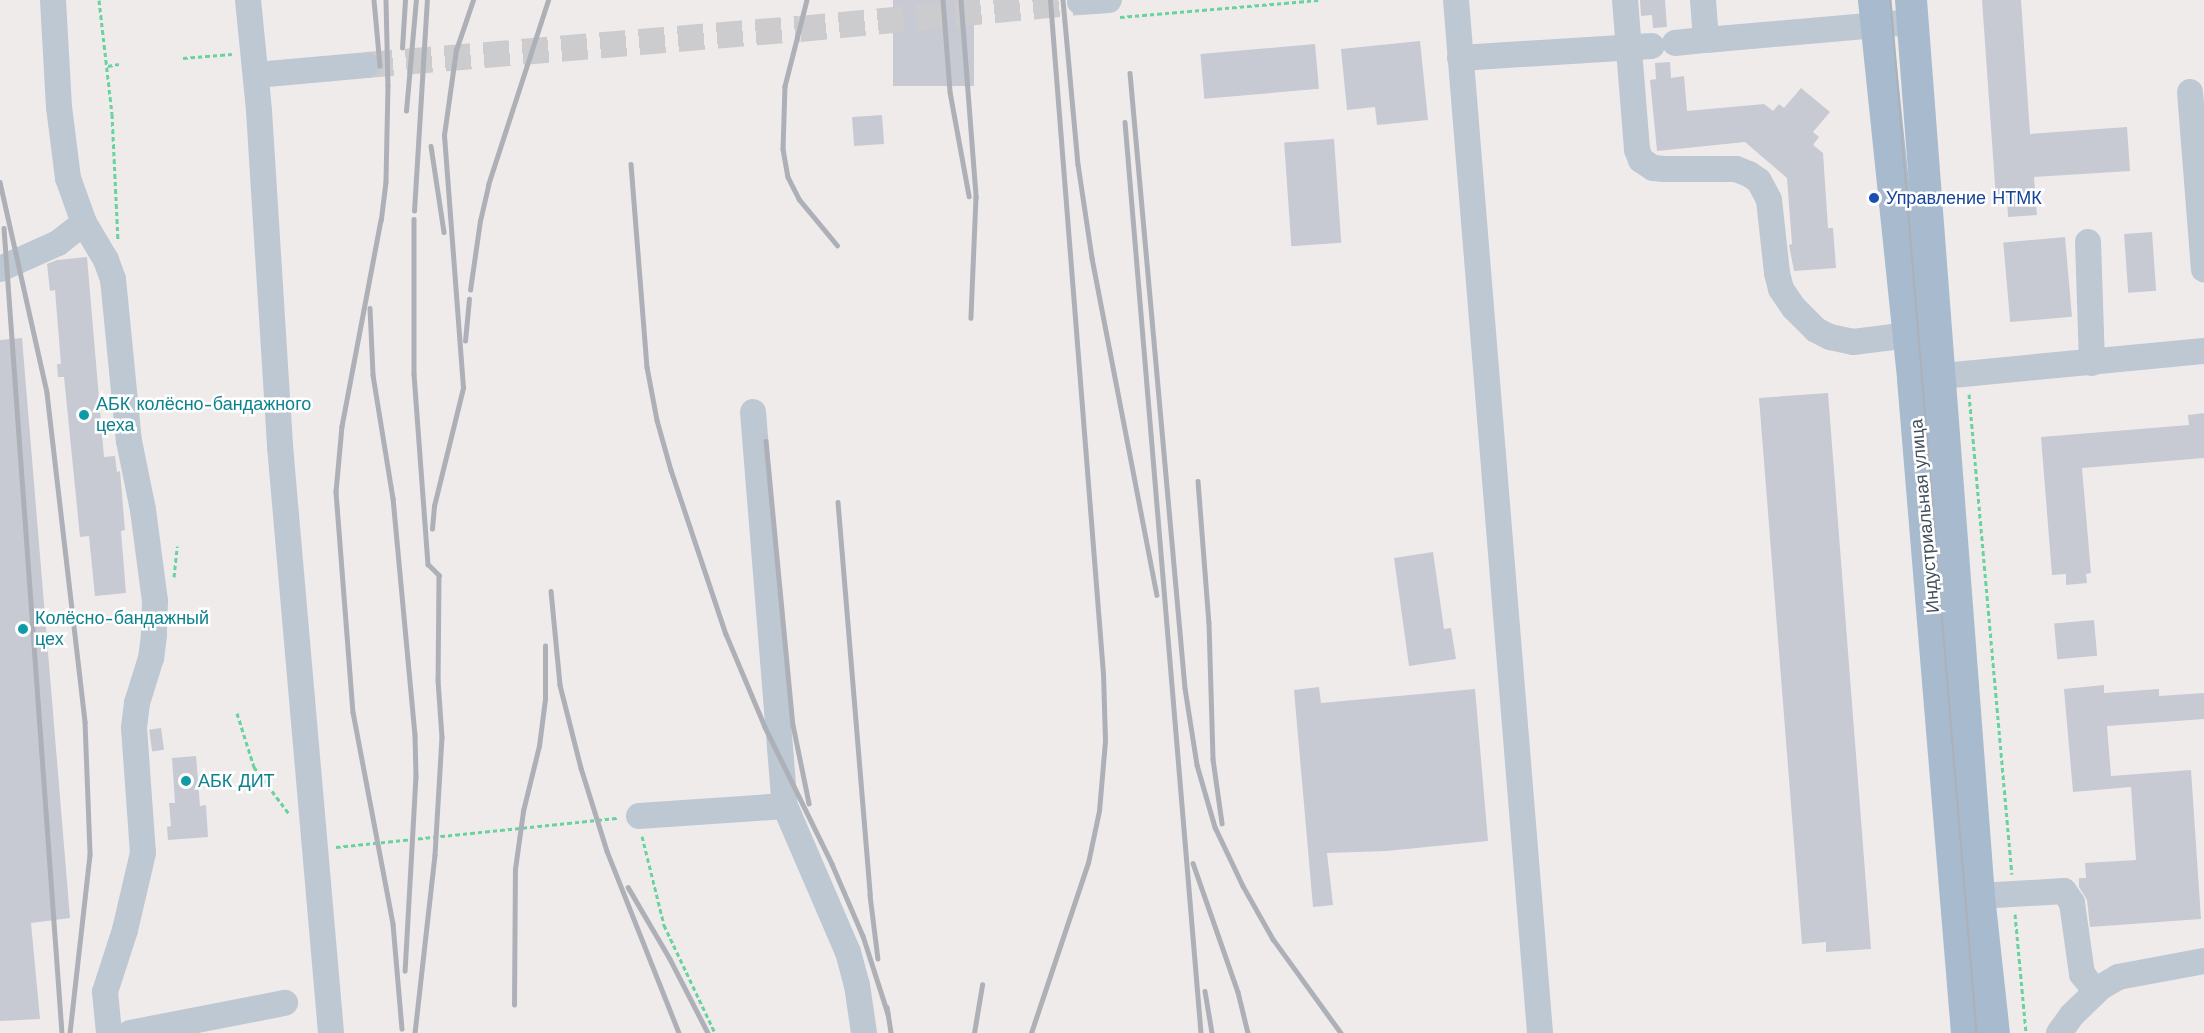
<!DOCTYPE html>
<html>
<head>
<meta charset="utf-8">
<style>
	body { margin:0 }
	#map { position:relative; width:2204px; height:1033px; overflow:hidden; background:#efebeb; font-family:"Work Sans",sans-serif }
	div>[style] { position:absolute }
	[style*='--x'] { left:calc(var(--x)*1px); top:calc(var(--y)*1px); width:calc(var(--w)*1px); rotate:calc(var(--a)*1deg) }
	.building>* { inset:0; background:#c7cad2; transform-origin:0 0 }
	.minor-tunnel>* { height:26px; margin-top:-13px; transform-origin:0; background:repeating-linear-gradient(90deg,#ccccce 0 26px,transparent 0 39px) }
	.path>* { height:3px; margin-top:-1.5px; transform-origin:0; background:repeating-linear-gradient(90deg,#69d3a0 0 4.5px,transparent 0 7.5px) }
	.minor>* { height:26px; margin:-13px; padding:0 13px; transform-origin:13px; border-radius:13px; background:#bdc8d3 }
	.major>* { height:32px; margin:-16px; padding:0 16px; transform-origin:16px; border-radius:16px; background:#a8bbce }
	.tram>* { height:1.5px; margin:-0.75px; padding:0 0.75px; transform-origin:0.75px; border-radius:0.75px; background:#adb1b7 }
	.rail>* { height:4.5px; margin:-2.25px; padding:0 2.25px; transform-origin:2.25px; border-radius:2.25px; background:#adb1b7 }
	.dots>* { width:16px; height:16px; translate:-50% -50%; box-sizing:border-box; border:3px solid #fff; border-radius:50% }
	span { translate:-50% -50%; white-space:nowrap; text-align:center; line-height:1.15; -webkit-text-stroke:5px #fff; paint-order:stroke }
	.transit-label { font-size:18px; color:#164399 }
	.left { translate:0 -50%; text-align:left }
	.culture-label { font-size:18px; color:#0d838f }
	.street-label { font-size:18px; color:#424f5b }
</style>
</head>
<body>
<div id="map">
	<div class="building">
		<div style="left:893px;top:0;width:81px;height:86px"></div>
		<div style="clip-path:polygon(1640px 0,1665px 0,1667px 27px,1653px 28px,1652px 15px,1641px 16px)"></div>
		<div style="clip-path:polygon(1982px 0,2021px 0,2030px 134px,2127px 127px,2130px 171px,2034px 177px,2037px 215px,2008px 217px,2007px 198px,1996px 199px)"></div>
		<div style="clip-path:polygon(1420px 41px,1428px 120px,1377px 125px,1375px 107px,1347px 110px,1341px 49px)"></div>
		<div style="left:1315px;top:44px;width:45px;height:115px;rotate:85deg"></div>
		<div style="clip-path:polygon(1670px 62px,1671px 78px,1684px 76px,1687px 111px,1764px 104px,1773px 111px,1779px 104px,1784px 108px,1801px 88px,1830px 112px,1813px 132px,1819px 137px,1813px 145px,1823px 153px,1828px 228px,1833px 228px,1836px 268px,1794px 271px,1789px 245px,1792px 244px,1787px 178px,1745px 142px,1657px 151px,1650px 80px,1656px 79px,1655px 63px)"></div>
		<div style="left:882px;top:115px;width:29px;height:30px;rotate:86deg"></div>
		<div style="left:1334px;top:139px;width:104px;height:50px;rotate:86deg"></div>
		<div style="left:2152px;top:232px;width:59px;height:28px;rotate:86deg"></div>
		<div style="left:2065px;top:237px;width:80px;height:62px;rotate:85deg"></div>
		<div style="clip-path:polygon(87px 257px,104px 457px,115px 456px,117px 472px,120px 471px,125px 530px,121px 531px,126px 593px,95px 596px,89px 536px,80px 537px,64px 377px,58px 377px,57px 364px,61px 364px,55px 290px,50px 291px,47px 264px,57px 260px)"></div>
		<div style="clip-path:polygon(22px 338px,70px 918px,31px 923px,40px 1019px,0 1021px,0 340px)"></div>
		<div style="clip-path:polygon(1828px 393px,1871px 949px,1826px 952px,1826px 942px,1802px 944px,1759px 398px)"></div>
		<div style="clip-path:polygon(2204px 413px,2204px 458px,2082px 468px,2091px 573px,2086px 574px,2087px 583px,2066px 585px,2066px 574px,2052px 575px,2041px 437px,2189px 425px,2188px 415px)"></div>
		<div style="clip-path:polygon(1433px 552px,1444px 629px,1451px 628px,1456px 659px,1409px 666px,1394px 558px)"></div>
		<div style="left:2094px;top:620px;width:36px;height:40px;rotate:85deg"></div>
		<div style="clip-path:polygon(2104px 685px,2104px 693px,2159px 689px,2159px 696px,2204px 693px,2204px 719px,2107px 726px,2111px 776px,2191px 770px,2201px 919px,2090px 927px,2087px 900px,2079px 887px,2079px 878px,2086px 878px,2085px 863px,2136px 860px,2131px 787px,2073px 792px,2064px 689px)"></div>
		<div style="clip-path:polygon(1319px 687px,1321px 703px,1475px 689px,1488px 841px,1386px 851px,1327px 853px,1333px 905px,1313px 907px,1294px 690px)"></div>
		<div style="left:161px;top:728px;width:22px;height:12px;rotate:82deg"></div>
		<div style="clip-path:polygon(196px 756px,200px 806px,206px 805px,208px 837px,168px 840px,167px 827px,171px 826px,169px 803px,175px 803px,172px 758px)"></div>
	</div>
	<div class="minor-tunnel">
		<div style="--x:367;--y:65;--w:434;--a:-4.8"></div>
		<div style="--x:800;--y:29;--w:281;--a:-5.5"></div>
	</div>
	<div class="path">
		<div style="--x:99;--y:0;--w:115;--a:83.5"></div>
		<div style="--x:112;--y:114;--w:125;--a:87.3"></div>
		<div style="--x:1120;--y:17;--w:199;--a:-4.9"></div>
		<div style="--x:183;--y:58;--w:49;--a:-4.7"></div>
		<div style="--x:108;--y:66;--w:11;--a:-10"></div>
		<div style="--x:1969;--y:394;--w:482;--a:84.9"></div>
		<div style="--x:174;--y:577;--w:31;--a:-84"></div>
		<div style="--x:237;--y:713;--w:57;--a:72.5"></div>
		<div style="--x:254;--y:767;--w:60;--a:53.1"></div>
		<div style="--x:642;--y:836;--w:92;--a:76.1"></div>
		<div style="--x:664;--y:925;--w:119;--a:64.7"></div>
		<div style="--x:336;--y:847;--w:284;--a:-5.9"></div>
		<div style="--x:2015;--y:914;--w:120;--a:84.7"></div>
	</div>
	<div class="minor">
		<div style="--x:53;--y:0;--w:107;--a:86.8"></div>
		<div style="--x:59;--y:107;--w:72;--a:82.8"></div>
		<div style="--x:68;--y:178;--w:48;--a:70.4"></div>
		<div style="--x:84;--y:223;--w:43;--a:59.3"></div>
		<div style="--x:106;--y:260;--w:20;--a:70"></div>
		<div style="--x:113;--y:279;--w:163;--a:84.4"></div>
		<div style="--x:129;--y:441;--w:70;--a:78.5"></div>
		<div style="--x:143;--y:510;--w:92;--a:82.5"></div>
		<div style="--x:155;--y:601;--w:34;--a:92"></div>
		<div style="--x:154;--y:635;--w:23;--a:97"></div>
		<div style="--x:151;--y:658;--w:47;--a:107.3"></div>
		<div style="--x:137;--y:703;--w:25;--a:97"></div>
		<div style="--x:134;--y:728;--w:125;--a:85.9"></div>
		<div style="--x:143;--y:853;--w:79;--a:103.2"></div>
		<div style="--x:125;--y:930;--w:65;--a:107.9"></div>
		<div style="--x:105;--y:992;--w:41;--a:84.4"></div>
		<div style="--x:248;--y:0;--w:112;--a:84.3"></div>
		<div style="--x:259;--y:111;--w:336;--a:86.4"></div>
		<div style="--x:280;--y:446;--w:589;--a:85.03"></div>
		<div style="--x:1456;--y:0;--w:1036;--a:85.35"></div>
		<div style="--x:1625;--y:0;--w:150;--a:85.4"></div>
		<div style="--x:1637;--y:150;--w:11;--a:68"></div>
		<div style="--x:1641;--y:160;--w:14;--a:34"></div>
		<div style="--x:1653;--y:168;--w:11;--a:5"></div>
		<div style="--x:1664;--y:169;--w:72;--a:0"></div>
		<div style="--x:1736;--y:169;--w:14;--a:21"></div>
		<div style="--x:1749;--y:174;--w:12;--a:35"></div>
		<div style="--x:1759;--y:181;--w:21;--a:62"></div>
		<div style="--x:1769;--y:200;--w:73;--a:83.7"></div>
		<div style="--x:1777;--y:273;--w:16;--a:76"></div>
		<div style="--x:1781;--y:289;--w:23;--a:56"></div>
		<div style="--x:1794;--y:308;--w:31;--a:45"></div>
		<div style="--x:1816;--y:330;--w:16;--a:27"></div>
		<div style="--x:1830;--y:337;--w:24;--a:12"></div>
		<div style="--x:1853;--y:342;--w:73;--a:-7.1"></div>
		<div style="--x:1703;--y:0;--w:40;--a:85.7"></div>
		<div style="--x:1706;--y:40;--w:208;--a:-5"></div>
		<div style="--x:1080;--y:2;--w:29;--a:-4"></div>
		<div style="--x:1675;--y:43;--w:31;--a:-6"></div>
		<div style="--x:1460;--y:58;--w:192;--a:-3.6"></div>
		<div style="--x:256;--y:75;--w:111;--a:-5.1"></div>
		<div style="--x:2190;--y:92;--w:178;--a:85.5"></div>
		<div style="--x:2088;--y:242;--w:121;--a:88.1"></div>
		<div style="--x:0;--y:269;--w:64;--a:-24.1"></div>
		<div style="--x:58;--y:243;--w:33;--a:-38"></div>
		<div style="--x:1922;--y:378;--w:283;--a:-5.5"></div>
		<div style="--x:753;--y:412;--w:395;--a:85.4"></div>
		<div style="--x:639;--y:816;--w:146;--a:-3.9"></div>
		<div style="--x:785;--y:806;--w:159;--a:66.7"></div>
		<div style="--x:848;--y:952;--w:34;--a:75"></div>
		<div style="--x:857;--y:985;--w:49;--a:81.7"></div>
		<div style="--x:1961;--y:897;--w:103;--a:-3.3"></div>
		<div style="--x:2064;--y:891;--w:14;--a:56"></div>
		<div style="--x:2072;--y:903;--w:72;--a:82"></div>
		<div style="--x:2082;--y:974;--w:22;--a:51"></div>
		<div style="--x:130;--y:1033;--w:158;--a:-11"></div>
		<div style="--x:2059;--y:1033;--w:22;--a:-54"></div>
		<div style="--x:2072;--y:1015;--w:40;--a:-44"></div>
		<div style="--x:2101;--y:987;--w:20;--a:-30"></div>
		<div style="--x:2118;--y:977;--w:87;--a:-10.5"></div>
	</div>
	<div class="major">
		<div style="--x:1874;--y:0;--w:381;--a:84.1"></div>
		<div style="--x:1913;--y:379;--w:656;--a:85.28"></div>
		<div style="--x:1911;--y:0;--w:899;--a:85.66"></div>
		<div style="--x:1979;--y:896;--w:138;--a:83.8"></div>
	</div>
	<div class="tram">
		<div style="--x:1891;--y:0;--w:1037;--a:85.24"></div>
	</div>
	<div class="rail">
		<div style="--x:374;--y:0;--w:66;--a:84.8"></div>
		<div style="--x:386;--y:0;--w:85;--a:88.7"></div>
		<div style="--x:388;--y:85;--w:97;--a:91.2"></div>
		<div style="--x:386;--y:182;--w:38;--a:97"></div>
		<div style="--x:381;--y:220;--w:210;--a:100.7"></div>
		<div style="--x:342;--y:426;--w:66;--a:95.2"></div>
		<div style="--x:336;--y:492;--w:221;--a:85.6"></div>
		<div style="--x:353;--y:712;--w:216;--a:79.3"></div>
		<div style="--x:393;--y:924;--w:105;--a:85.1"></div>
		<div style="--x:807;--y:0;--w:89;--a:104.3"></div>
		<div style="--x:785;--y:86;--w:63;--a:91.8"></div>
		<div style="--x:783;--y:149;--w:28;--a:80"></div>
		<div style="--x:788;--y:177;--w:25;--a:63"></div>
		<div style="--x:799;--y:199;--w:60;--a:50.4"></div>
		<div style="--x:943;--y:0;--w:92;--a:85.6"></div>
		<div style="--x:950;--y:92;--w:106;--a:79.6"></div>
		<div style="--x:961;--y:0;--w:198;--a:85.6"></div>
		<div style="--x:976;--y:197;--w:121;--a:92.4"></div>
		<div style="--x:1063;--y:0;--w:165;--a:84.8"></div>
		<div style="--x:1078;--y:164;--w:95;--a:81.5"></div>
		<div style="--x:1092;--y:258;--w:343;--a:79.1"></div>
		<div style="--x:402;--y:48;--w:48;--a:-86.4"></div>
		<div style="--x:1130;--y:73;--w:617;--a:84.89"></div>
		<div style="--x:1185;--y:688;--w:78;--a:81.1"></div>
		<div style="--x:1197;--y:765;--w:65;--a:73.8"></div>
		<div style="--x:1215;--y:827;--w:65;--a:64.6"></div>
		<div style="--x:1243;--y:886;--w:61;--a:60.5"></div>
		<div style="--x:1273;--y:939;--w:116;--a:54.1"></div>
		<div style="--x:406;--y:111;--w:111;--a:-84.9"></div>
		<div style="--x:1125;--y:122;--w:914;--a:85.23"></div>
		<div style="--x:431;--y:146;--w:87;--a:81.4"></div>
		<div style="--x:631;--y:164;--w:204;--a:85.5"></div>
		<div style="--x:647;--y:367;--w:54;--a:79.3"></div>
		<div style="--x:657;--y:420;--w:52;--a:74.4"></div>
		<div style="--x:671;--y:470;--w:173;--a:71.5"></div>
		<div style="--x:726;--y:634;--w:101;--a:67.2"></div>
		<div style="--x:765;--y:727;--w:153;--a:63.9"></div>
		<div style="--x:832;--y:864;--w:78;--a:66.7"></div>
		<div style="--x:863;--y:936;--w:82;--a:72.2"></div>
		<div style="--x:0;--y:182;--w:216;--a:77.4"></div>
		<div style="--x:47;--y:393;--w:331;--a:83.4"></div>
		<div style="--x:85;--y:722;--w:133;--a:87.8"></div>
		<div style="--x:90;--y:855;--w:179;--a:96.4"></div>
		<div style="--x:414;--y:211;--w:210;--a:-86.5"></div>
		<div style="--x:414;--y:219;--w:155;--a:90"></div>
		<div style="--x:414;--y:374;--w:191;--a:85.8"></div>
		<div style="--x:428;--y:564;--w:16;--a:45"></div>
		<div style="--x:439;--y:575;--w:105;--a:90.5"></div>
		<div style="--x:438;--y:680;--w:57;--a:86"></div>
		<div style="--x:442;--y:737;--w:118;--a:93.4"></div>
		<div style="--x:435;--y:855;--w:179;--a:96.4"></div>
		<div style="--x:4;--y:228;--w:807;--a:85.88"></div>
		<div style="--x:470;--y:290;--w:70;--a:-81.8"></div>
		<div style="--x:480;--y:221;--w:37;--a:-77"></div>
		<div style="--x:488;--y:185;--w:194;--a:-72"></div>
		<div style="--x:370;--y:308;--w:67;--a:87.4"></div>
		<div style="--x:373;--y:375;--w:125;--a:80.8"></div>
		<div style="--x:393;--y:498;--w:238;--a:84.7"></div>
		<div style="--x:415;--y:735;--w:41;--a:88.6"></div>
		<div style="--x:416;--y:776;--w:195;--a:93.2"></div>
		<div style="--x:465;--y:341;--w:42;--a:-84.6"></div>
		<div style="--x:766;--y:441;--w:285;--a:84.6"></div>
		<div style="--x:793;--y:725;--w:80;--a:78.4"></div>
		<div style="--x:1198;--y:481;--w:142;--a:85.6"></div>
		<div style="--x:1209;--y:623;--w:136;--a:88.3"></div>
		<div style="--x:1213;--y:759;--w:65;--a:82"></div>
		<div style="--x:838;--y:502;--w:394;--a:85.3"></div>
		<div style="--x:870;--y:895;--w:64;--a:82.9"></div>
		<div style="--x:432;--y:529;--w:23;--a:-85"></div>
		<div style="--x:434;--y:506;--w:122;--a:-76.2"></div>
		<div style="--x:463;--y:388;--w:254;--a:-94.3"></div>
		<div style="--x:444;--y:135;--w:86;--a:-82"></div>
		<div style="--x:456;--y:50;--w:53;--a:-71.2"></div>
		<div style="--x:551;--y:591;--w:94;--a:84.5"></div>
		<div style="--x:560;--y:685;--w:86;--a:75.8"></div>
		<div style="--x:581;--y:768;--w:87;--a:72.6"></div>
		<div style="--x:607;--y:851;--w:196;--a:68.4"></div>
		<div style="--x:1193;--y:863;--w:137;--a:70.8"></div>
		<div style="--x:1238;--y:992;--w:42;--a:76.3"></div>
		<div style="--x:628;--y:887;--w:83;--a:59.7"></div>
		<div style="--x:670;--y:959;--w:83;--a:62.8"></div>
		<div style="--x:1205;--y:991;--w:43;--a:80.5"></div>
		<div style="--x:514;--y:1005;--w:136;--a:-89.6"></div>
		<div style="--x:515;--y:869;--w:59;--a:-82.1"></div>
		<div style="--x:523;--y:811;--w:67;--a:-76.2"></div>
		<div style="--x:539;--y:746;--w:47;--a:-82.7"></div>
		<div style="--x:545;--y:699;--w:53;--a:-90"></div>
		<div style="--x:887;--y:1007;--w:26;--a:81"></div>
		<div style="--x:974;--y:1033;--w:49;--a:-80.5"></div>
		<div style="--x:1031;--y:1033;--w:179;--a:-71.5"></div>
		<div style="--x:1088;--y:863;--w:53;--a:-78.1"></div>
		<div style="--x:1099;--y:811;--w:70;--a:-85.1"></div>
		<div style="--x:1105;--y:741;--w:67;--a:-91.7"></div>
		<div style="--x:1103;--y:674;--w:676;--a:-94.5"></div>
	</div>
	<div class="dots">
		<div style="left:1874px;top:198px;background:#1a4fb4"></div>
		<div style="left:84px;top:415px;background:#0f9aa8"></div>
		<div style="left:23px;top:629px;background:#0f9aa8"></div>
		<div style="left:186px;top:781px;background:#0f9aa8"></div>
	</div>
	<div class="transit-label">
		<span class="left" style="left:1886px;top:198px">Управление НТМК</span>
	</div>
	<div class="culture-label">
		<span class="left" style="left:96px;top:415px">АБК колёсно-бандажного<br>цеха</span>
		<span class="left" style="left:35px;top:629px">Колёсно-бандажный<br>цех</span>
		<span class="left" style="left:198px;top:781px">АБК ДИТ</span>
	</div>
	<div class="street-label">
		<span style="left:1925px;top:516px;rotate:-95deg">Индустриальная улица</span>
	</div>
</div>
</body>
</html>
